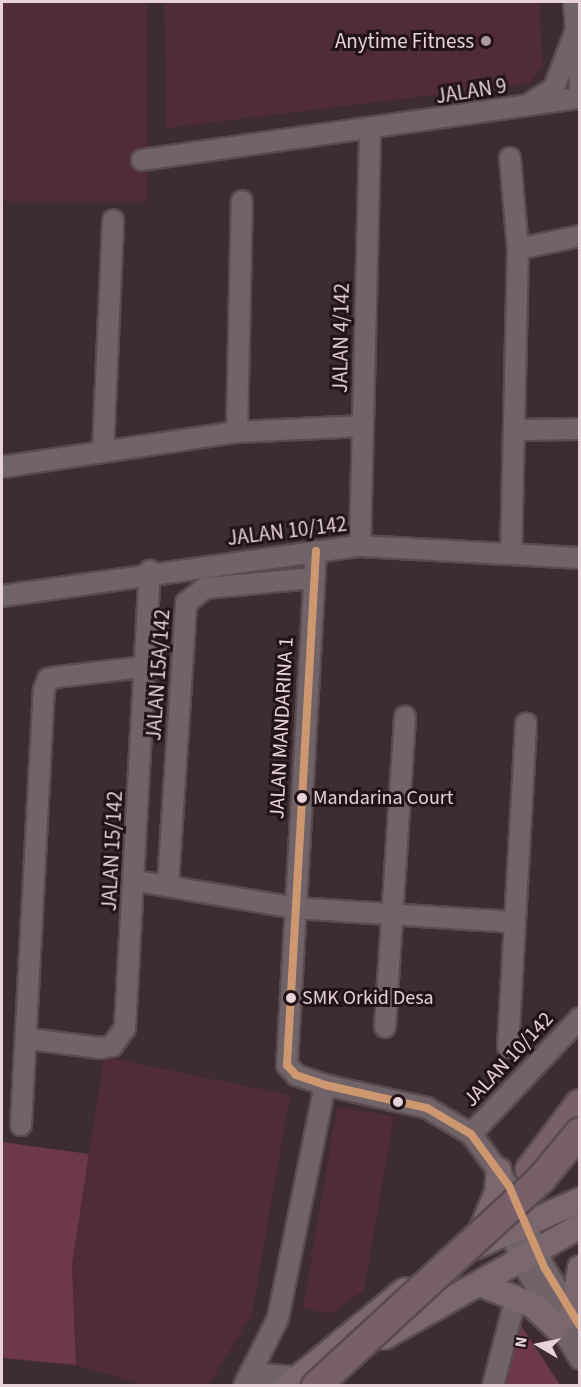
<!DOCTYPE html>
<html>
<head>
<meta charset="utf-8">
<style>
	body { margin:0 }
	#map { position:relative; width:581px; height:1387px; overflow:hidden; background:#3d2c32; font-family:"Source Sans 3",sans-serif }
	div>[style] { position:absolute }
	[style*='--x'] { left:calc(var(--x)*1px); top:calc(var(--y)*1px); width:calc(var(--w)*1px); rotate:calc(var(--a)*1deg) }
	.built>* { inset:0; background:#4f2c37; transform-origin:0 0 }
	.green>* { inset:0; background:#6d384a }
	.roads { filter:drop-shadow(2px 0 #5a4b50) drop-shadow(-2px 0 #5a4b50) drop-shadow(0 2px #5a4b50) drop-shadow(0 -2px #5a4b50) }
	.minor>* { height:20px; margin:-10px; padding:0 10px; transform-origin:10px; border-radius:10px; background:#716468 }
	.major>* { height:24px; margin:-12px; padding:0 12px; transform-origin:12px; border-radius:12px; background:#7b686e }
	.highway>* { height:28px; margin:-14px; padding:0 14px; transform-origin:14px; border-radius:14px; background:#786068 }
	.bridges { filter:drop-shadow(2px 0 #5a4b50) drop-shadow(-2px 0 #5a4b50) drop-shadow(0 2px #5a4b50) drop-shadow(0 -2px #5a4b50) }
	.highway-bridge>* { height:28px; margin:-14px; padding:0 14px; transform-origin:14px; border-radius:14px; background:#786068 }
	.bus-1>* { height:8px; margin:-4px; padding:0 4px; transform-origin:4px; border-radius:4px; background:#cd976f }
	.dots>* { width:16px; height:16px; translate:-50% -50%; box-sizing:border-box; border:3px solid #211317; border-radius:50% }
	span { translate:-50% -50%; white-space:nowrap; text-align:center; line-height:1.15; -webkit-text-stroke:6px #211317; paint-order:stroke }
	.bus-label { font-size:20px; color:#e7d2d7 }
	.left { translate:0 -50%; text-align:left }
	.poi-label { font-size:21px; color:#e7d2d7 }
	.right { translate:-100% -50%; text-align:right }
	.street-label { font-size:21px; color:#e7d2d7 }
	.frame { position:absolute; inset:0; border:3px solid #e7d2d7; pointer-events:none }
	.north { position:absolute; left:509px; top:1315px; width:60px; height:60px; -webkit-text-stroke:4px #211317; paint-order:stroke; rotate:279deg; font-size:16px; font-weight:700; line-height:24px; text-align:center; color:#e7d2d7 }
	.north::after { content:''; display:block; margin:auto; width:21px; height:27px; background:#e7d2d7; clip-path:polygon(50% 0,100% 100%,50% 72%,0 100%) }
</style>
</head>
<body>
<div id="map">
	<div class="built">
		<div style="left:2px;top:2px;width:145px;height:199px"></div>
		<div style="clip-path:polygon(164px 2px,539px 2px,543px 65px,530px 83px,167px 128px)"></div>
		<div style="clip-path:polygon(104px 1057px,290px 1095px,252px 1314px,209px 1385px,144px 1385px,76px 1365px,72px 1265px)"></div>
		<div style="clip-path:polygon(337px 1107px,394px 1116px,364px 1290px,330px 1314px,303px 1308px)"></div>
	</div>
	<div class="green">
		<div style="clip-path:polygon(2px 1142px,89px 1154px,72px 1265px,76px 1365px,2px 1358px)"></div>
		<div style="clip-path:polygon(513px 1313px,560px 1385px,499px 1385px)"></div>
	</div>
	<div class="roads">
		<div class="minor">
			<div style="--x:574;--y:2;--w:86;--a:86"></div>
			<div style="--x:531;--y:103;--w:27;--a:-33"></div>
			<div style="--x:554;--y:88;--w:62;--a:-69.2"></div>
			<div style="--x:510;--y:158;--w:91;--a:85"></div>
			<div style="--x:518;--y:249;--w:305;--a:91.3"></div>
			<div style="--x:142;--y:160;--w:442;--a:-8.1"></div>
			<div style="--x:518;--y:249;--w:63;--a:-11.8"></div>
			<div style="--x:517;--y:430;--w:63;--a:-0.9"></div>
			<div style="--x:237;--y:432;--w:231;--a:-88.8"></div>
			<div style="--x:103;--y:452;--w:232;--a:-87.5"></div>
			<div style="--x:2;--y:467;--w:238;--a:-8.5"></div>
			<div style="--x:237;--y:432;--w:126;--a:-2.7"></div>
			<div style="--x:360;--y:546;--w:416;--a:-88.6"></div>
			<div style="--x:316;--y:551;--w:515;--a:93.23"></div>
			<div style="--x:287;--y:1065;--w:13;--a:48"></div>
			<div style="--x:296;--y:1075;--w:31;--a:19"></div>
			<div style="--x:325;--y:1085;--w:105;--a:12.7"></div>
			<div style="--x:427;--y:1108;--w:51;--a:30.6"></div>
			<div style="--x:471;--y:1134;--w:64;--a:53.8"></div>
			<div style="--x:509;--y:1186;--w:88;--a:66.6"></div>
			<div style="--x:544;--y:1267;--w:69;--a:58.6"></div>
			<div style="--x:2;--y:596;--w:361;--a:-8"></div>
			<div style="--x:360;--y:546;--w:220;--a:3.1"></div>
			<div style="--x:137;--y:881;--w:160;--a:9.7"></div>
			<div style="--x:295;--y:908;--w:218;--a:3.7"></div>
			<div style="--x:168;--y:884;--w:282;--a:-86.3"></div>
			<div style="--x:186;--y:603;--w:24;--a:-38"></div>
			<div style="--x:205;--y:588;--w:108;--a:-5.3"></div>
			<div style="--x:385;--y:1027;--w:311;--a:-86.3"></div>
			<div style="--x:30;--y:1039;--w:71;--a:7.3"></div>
			<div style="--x:100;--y:1048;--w:12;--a:-9"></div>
			<div style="--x:112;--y:1046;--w:22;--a:-54"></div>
			<div style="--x:125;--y:1028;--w:458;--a:-86.9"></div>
			<div style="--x:508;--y:1047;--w:324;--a:-86.8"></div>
			<div style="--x:21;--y:1125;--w:436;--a:-87"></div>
			<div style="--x:44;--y:690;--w:12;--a:-70"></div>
			<div style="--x:48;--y:679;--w:9;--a:-13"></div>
			<div style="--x:57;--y:677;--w:87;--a:-6.6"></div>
			<div style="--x:471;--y:1134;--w:159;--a:-46.8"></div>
			<div style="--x:507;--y:1219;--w:44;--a:71.6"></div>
			<div style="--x:521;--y:1261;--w:114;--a:59"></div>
			<div style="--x:250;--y:1373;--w:47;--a:4.9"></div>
			<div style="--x:244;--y:1386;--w:76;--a:-63.4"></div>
			<div style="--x:278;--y:1318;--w:238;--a:-78.6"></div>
			<div style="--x:493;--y:1386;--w:92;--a:-75.5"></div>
		</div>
		<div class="major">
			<div style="--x:480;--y:1233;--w:44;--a:-67.5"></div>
			<div style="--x:497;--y:1192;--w:22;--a:-85"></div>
			<div style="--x:475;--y:1247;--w:115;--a:-24.1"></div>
			<div style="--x:480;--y:1284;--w:56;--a:22"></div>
			<div style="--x:532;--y:1305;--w:33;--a:43"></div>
			<div style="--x:572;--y:1316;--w:49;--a:-80.5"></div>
			<div style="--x:384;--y:1337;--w:225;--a:-29.5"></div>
			<div style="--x:288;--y:1386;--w:151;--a:-39.4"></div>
		</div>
		<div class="highway">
			<div style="--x:530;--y:1170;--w:83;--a:-52.9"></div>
		</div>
	</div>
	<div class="bridges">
		<div class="highway-bridge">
			<div style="--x:316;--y:1386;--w:306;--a:-42.6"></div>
			<div style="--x:541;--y:1179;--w:61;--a:-50.3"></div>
		</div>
	</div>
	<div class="bus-1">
		<div style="--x:316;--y:551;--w:515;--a:93.23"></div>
		<div style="--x:287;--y:1065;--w:13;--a:48"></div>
		<div style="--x:296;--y:1075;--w:31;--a:19"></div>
		<div style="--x:325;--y:1085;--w:105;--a:12.7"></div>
		<div style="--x:427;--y:1108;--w:51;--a:30.6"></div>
		<div style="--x:471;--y:1134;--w:64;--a:53.8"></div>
		<div style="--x:509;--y:1186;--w:88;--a:66.6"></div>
		<div style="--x:544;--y:1267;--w:69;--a:58.6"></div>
	</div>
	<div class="dots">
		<div style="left:486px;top:41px;background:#ac989d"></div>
		<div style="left:302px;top:798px;background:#e7d2d7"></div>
		<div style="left:291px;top:998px;background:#e7d2d7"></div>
		<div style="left:398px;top:1102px;background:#e7d2d7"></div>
	</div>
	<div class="bus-label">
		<span class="left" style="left:313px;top:798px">Mandarina Court</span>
		<span class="left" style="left:302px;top:998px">SMK Orkid Desa</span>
	</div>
	<div class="poi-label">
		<span class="right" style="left:474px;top:41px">Anytime Fitness</span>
	</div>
	<div class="street-label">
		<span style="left:471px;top:91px;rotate:-9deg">JALAN 9</span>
		<span style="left:341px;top:338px;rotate:-89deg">JALAN 4/142</span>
		<span style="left:287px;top:531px;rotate:-7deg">JALAN 10/142</span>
		<span style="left:158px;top:675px;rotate:-86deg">JALAN 15A/142</span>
		<span style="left:281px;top:728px;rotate:-87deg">JALAN MANDARINA 1</span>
		<span style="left:112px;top:851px;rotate:-87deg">JALAN 15/142</span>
		<span style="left:508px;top:1059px;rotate:-47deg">JALAN 10/142</span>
	</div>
	<div class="frame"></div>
	<div class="north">N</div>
</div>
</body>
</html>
